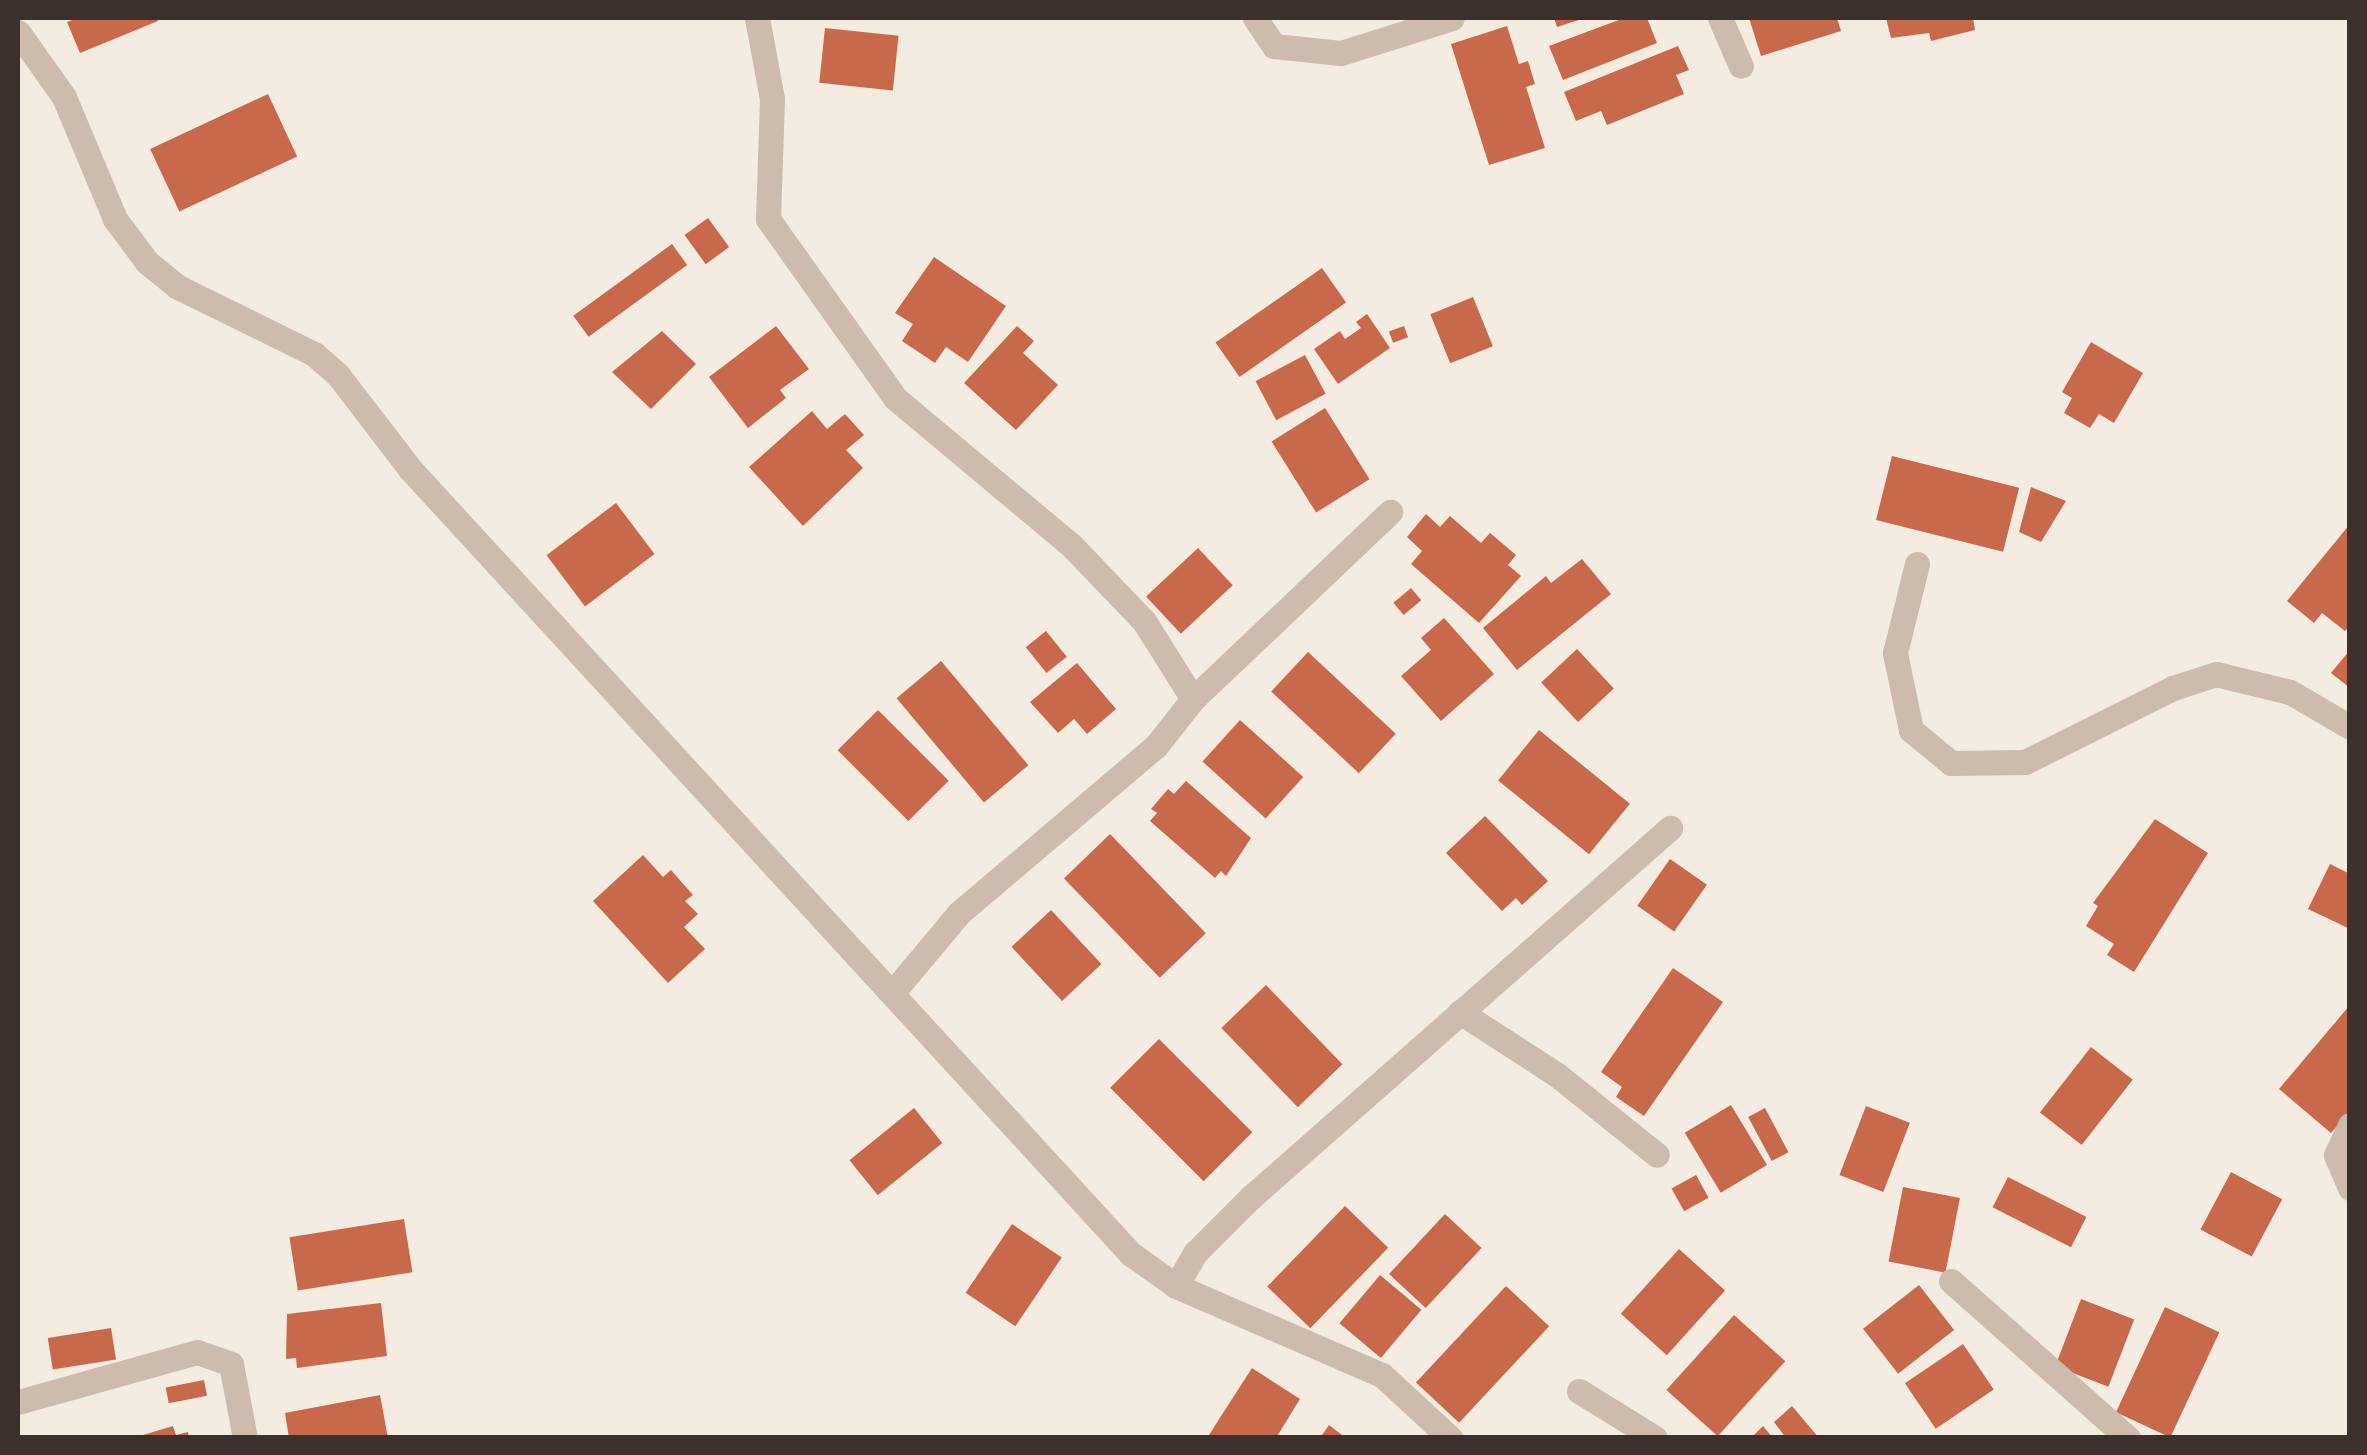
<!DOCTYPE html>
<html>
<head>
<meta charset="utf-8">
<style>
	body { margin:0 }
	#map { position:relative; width:2367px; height:1455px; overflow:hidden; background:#f4ebe1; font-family:Quicksand,sans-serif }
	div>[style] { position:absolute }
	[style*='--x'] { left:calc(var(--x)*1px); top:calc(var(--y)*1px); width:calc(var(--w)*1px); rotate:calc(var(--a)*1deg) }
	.building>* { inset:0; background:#c8694b; transform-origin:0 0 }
	.street>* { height:25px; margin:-12.5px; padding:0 12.5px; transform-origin:12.5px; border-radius:12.5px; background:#cdbbac }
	span { translate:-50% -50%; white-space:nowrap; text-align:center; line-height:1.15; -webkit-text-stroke:9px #fbf5ee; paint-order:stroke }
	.frame { position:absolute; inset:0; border:20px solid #3b302b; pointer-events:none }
</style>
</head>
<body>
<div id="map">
	<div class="building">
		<div style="clip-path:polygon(78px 18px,157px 18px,158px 21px,80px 53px,67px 22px)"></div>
		<div style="clip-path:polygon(1554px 18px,1585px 18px,1557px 27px)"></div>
		<div style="clip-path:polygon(1624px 18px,1647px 18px,1657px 43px,1563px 80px,1549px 46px)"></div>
		<div style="clip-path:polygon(1749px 18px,1837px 18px,1841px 31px,1761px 56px)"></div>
		<div style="clip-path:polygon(1886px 18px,1973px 18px,1975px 30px,1931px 41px,1929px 33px,1891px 38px)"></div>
		<div style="clip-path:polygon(1507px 26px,1519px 64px,1528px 61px,1535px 84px,1526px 87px,1545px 148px,1489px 165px,1451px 44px)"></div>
		<div style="left:825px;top:28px;width:74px;height:55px;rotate:6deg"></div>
		<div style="clip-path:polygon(1678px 46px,1689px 70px,1676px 75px,1684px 94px,1607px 125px,1601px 111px,1576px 121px,1564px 92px)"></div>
		<div style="left:268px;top:94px;width:69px;height:130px;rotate:65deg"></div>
		<div style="left:708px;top:218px;width:36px;height:29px;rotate:54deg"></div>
		<div style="left:672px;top:244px;width:26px;height:122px;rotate:54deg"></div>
		<div style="clip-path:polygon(934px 257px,1006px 306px,968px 362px,946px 347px,935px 363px,902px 341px,913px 324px,895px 313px)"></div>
		<div style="left:1322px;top:268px;width:42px;height:130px;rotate:55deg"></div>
		<div style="left:1473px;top:297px;width:53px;height:46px;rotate:68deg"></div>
		<div style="clip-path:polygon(1367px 314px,1390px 348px,1338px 384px,1314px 349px,1340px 331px,1345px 339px,1361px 328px,1356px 322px)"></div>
		<div style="clip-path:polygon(776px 326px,809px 369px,780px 390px,786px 398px,748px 428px,709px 377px)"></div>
		<div style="clip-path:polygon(1017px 326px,1034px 341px,1023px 353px,1058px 385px,1016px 430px,964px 383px)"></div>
		<div style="left:1404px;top:326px;width:12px;height:16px;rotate:70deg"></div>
		<div style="clip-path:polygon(662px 331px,696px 364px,651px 409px,612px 372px)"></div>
		<div style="clip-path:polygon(2091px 342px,2143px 373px,2114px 423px,2099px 414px,2090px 428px,2064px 413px,2072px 398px,2062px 392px)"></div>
		<div style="left:1305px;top:355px;width:44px;height:56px;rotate:62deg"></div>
		<div style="left:1325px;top:408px;width:84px;height:63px;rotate:58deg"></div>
		<div style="clip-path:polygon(812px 411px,827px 429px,845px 414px,864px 435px,846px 450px,863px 468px,803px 526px,749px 467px)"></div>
		<div style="left:1892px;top:456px;width:131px;height:66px;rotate:14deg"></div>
		<div style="clip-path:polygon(2031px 487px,2066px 501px,2041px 542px,2019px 532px)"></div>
		<div style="left:616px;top:503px;width:64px;height:87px;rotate:53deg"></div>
		<div style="clip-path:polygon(1426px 514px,1440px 527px,1450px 516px,1481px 543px,1490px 533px,1516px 555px,1508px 565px,1521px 576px,1479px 623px,1411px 564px,1422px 551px,1407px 537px)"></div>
		<div style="clip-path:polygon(2350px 524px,2350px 625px,2345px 631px,2322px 613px,2314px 623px,2287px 601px)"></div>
		<div style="left:1198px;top:548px;width:51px;height:71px;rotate:47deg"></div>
		<div style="clip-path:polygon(1582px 559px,1611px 594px,1517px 670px,1483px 628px,1546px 576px,1551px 583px)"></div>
		<div style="left:1411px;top:588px;width:16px;height:23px;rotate:50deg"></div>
		<div style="clip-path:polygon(1444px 618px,1494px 674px,1441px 721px,1401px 676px,1431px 650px,1421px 638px)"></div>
		<div style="left:1046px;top:631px;width:33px;height:26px;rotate:51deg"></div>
		<div style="left:1577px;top:649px;width:54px;height:49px;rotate:47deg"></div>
		<div style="clip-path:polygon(2350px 650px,2350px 688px,2331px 673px)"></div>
		<div style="left:1308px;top:652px;width:120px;height:54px;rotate:43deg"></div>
		<div style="left:941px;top:661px;width:136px;height:58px;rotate:50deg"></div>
		<div style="clip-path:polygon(1077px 663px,1116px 709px,1087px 734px,1074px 719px,1058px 733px,1030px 702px)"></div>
		<div style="left:878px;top:710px;width:100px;height:57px;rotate:45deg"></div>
		<div style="left:1240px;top:720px;width:85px;height:56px;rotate:42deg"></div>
		<div style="left:1539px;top:730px;width:117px;height:65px;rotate:39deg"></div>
		<div style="clip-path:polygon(1186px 781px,1251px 838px,1226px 876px,1221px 871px,1215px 878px,1150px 821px,1157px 813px,1151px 809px,1168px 789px,1174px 794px)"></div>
		<div style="clip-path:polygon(1485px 816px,1548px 881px,1522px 905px,1516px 898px,1502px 911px,1446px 853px)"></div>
		<div style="clip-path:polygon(2155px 819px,2208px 853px,2134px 972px,2107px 955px,2114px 944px,2086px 926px,2098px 906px,2093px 903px)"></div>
		<div style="left:1110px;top:834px;width:138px;height:64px;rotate:46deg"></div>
		<div style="clip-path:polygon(643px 855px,663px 877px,671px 870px,693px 895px,685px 901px,698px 914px,684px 927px,705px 949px,668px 983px,593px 901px)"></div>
		<div style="left:1670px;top:859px;width:45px;height:57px;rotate:35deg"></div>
		<div style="clip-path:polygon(2330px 864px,2350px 874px,2350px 929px,2308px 909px)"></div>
		<div style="left:1051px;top:910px;width:74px;height:54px;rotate:47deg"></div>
		<div style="clip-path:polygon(1673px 968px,1723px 1002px,1644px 1116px,1616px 1097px,1622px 1087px,1601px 1072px)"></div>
		<div style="left:1266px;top:985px;width:110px;height:62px;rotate:46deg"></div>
		<div style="clip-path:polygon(2350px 1005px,2350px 1111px,2331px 1133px,2279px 1089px)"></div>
		<div style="left:1159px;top:1039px;width:132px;height:69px;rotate:45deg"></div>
		<div style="left:2091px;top:1047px;width:53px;height:83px;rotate:38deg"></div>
		<div style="left:1731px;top:1105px;width:70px;height:54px;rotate:59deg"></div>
		<div style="left:1866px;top:1106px;width:47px;height:74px;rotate:21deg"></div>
		<div style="left:914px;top:1108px;width:45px;height:83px;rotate:51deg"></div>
		<div style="left:1765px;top:1108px;width:50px;height:19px;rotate:62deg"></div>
		<div style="left:2231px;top:1172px;width:58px;height:65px;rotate:28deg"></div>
		<div style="left:1696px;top:1175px;width:26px;height:28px;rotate:61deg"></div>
		<div style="left:2008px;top:1177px;width:88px;height:34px;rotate:27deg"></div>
		<div style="left:1903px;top:1187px;width:58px;height:76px;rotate:11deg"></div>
		<div style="left:1345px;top:1206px;width:60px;height:112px;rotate:44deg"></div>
		<div style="left:1445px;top:1214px;width:50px;height:82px;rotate:43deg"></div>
		<div style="left:404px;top:1219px;width:54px;height:116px;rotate:81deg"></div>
		<div style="left:1012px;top:1224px;width:60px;height:83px;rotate:34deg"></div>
		<div style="left:1679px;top:1249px;width:62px;height:87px;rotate:42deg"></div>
		<div style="left:1380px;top:1275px;width:54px;height:63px;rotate:40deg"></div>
		<div style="left:1919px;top:1285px;width:57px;height:71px;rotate:52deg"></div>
		<div style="left:1506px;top:1286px;width:59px;height:132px;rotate:43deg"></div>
		<div style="left:2081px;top:1299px;width:57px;height:72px;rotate:21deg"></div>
		<div style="clip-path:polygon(381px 1303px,387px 1356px,297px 1368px,296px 1358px,286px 1359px,287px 1314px)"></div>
		<div style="left:2165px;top:1307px;width:60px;height:116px;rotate:25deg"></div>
		<div style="left:1734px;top:1315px;width:69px;height:101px;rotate:42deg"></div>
		<div style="left:111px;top:1328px;width:32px;height:64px;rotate:81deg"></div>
		<div style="left:1963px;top:1344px;width:55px;height:70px;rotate:56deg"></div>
		<div style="clip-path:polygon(1252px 1368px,1300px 1399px,1276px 1438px,1207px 1438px)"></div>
		<div style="left:204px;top:1380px;width:16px;height:39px;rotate:79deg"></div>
		<div style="clip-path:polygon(380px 1395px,388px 1438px,289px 1438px,285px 1413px)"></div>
		<div style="clip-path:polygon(1792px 1406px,1819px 1438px,1786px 1438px,1774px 1422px)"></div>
		<div style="clip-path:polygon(1329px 1425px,1346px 1438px,1320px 1438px)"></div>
		<div style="clip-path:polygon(173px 1426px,176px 1435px,188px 1432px,189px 1438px,133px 1438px)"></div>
		<div style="clip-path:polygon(1763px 1426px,1773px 1438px,1751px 1438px)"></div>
	</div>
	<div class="street">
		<div style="--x:757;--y:18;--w:82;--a:79.5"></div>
		<div style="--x:772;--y:99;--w:120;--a:91.9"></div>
		<div style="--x:768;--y:219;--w:219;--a:54.6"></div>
		<div style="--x:895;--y:398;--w:229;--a:39.9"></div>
		<div style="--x:1071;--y:545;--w:105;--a:46.2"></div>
		<div style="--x:1144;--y:621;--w:92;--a:57.9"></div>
		<div style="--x:1255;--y:18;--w:34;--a:56"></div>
		<div style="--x:1274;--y:46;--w:67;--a:6"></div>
		<div style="--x:1341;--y:53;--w:116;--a:-17.5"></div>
		<div style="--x:1720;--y:18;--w:52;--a:66.4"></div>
		<div style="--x:18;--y:32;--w:80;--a:54.7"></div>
		<div style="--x:64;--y:97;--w:132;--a:67.3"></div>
		<div style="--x:115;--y:219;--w:54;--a:53.3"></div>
		<div style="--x:147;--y:262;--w:40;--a:39"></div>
		<div style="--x:178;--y:287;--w:152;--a:26.2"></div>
		<div style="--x:314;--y:354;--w:32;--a:41"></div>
		<div style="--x:338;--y:375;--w:120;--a:52.5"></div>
		<div style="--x:411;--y:470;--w:1064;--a:47.44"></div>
		<div style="--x:1131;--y:1254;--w:55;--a:35.4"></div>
		<div style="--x:1176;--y:1286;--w:224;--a:23.4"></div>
		<div style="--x:1382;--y:1375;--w:93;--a:42.8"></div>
		<div style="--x:1917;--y:564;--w:92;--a:103.9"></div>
		<div style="--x:1895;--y:653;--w:79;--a:78.3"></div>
		<div style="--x:1911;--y:730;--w:52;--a:39.5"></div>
		<div style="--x:1951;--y:763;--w:74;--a:-0.8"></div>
		<div style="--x:2025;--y:762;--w:165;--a:-26.6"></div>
		<div style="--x:2173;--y:688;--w:45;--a:-18"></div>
		<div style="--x:2216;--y:674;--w:76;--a:13.7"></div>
		<div style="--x:2290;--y:692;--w:69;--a:30.3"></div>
		<div style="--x:893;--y:992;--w:103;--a:-50.1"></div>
		<div style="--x:959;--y:913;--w:258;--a:-40.3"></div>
		<div style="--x:1156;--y:746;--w:60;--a:-51.8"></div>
		<div style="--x:1193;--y:699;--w:272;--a:-43.5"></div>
		<div style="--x:1460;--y:1012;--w:114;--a:32.9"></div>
		<div style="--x:1556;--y:1074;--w:129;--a:38.7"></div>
		<div style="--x:2350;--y:1125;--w:33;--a:115"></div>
		<div style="--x:2336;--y:1155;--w:36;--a:67"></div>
		<div style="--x:1951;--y:1281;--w:237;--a:41.6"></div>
		<div style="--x:1176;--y:1286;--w:39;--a:-60"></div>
		<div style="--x:1196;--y:1252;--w:76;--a:-45"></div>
		<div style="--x:1250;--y:1198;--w:560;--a:-41.38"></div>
		<div style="--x:1579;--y:1391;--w:89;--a:31.7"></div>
		<div style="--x:18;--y:1402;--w:186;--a:-15.6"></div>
		<div style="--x:197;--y:1352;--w:36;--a:19"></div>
		<div style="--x:231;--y:1364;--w:75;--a:79.3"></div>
	</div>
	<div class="frame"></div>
</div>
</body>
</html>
